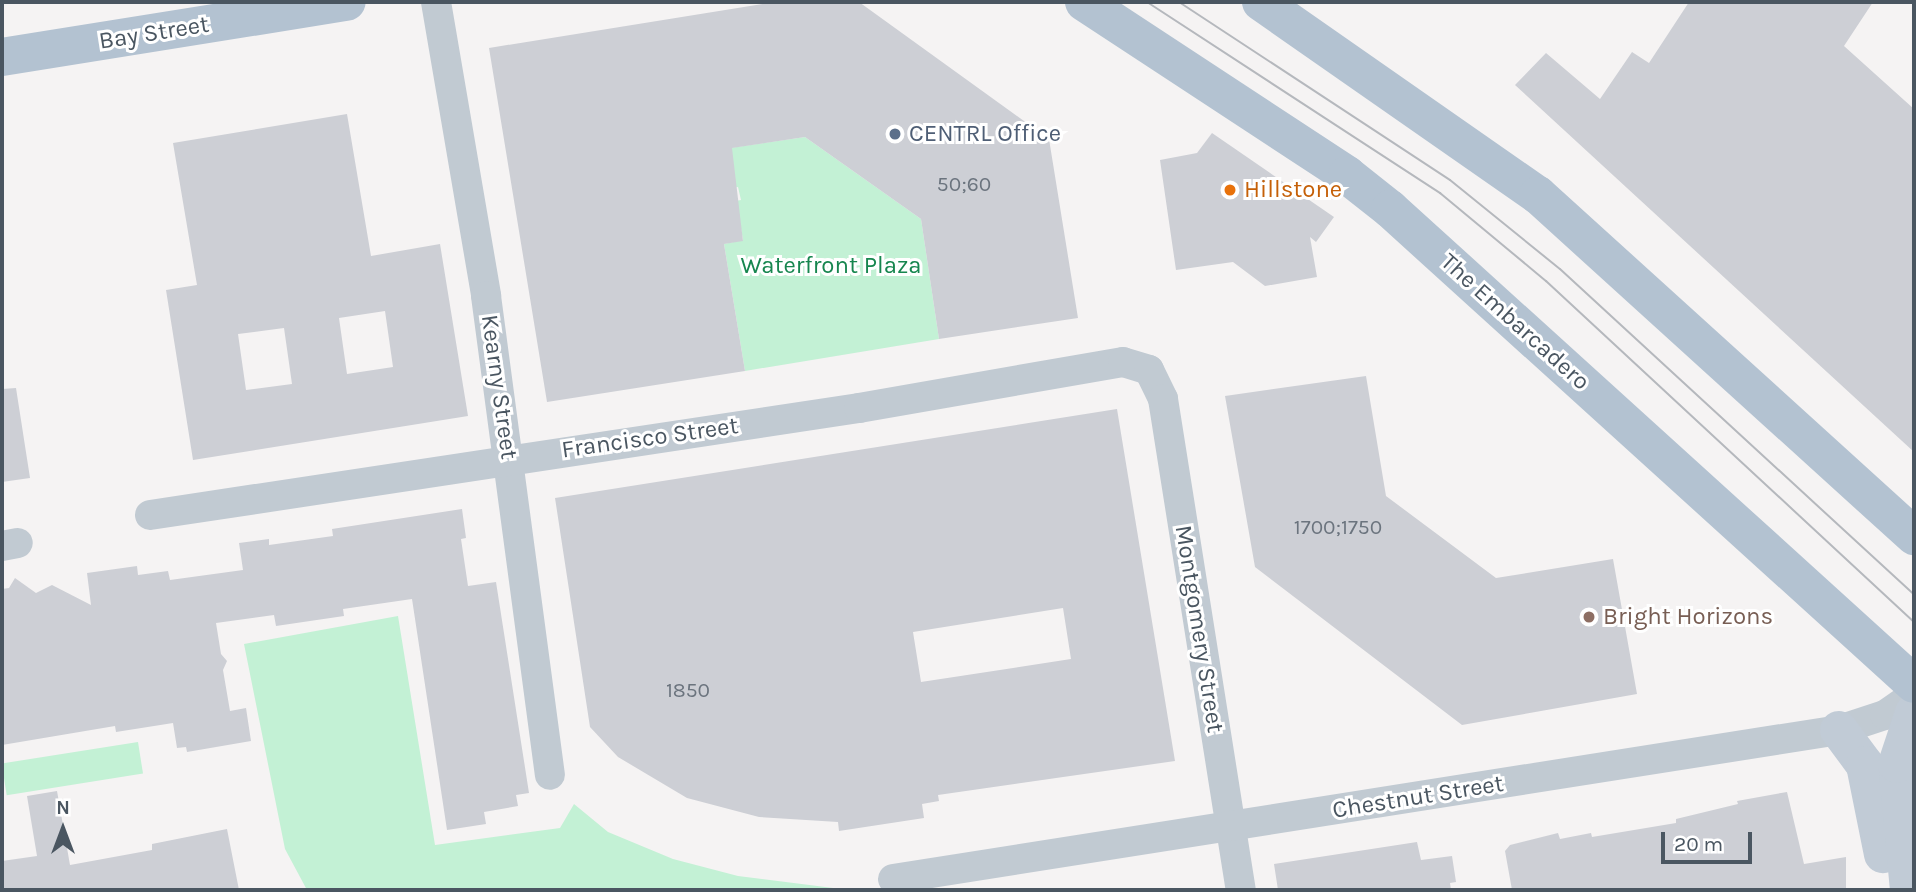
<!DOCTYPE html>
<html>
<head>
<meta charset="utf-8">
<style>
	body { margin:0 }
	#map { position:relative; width:1916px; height:892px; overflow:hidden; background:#f5f3f3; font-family:Karla,sans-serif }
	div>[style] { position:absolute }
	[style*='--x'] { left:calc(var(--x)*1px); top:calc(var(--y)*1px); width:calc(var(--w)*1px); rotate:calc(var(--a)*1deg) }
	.green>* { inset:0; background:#c3f1d5; transform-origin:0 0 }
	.building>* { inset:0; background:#cdcfd5 }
	.street>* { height:30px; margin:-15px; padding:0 15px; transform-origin:15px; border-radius:15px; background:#c1cad2 }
	.secondary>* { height:38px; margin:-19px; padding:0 19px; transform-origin:19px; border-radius:19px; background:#c1cbd6 }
	.primary>* { height:38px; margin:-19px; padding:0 19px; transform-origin:19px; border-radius:19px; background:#b3c2d1 }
	.tram>* { height:2px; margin:-1px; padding:0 1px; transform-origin:1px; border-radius:1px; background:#b5b8bd }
	.dots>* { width:19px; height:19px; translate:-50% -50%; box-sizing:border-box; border:4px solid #fff; border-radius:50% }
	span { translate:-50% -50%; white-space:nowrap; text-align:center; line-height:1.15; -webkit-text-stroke:6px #fff; paint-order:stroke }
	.number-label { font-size:21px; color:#6b747e }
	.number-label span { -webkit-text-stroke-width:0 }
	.street-label { font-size:24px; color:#4a5661 }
	.service-label { font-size:24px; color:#4e5e75 }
	.left { translate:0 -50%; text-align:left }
	.food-label { font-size:24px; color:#c56008 }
	.park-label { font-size:24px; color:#17864f }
	.education-label { font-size:24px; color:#785e54 }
	.frame { position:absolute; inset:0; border:4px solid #4a5661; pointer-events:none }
	.north { position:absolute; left:28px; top:794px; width:70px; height:70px; -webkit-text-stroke:5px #fff; paint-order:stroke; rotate:0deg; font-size:19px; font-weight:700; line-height:28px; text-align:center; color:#4a5661 }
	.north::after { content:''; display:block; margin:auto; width:24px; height:32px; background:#4a5661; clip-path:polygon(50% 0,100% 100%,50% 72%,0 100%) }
	.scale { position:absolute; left:1661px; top:832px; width:91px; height:32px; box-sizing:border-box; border:4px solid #4a5661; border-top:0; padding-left:9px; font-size:21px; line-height:24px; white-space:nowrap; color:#4a5661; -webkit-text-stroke:5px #fff; paint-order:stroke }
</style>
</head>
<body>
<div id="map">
	<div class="green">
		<div style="clip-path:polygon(805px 137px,921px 219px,939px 339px,745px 371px,724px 244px,743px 240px,738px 211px,718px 204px,741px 200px,738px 187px,716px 190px,730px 148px)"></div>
		<div style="clip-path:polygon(398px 616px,435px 845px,560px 828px,574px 804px,608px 832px,673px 859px,738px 876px,849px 890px,307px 890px,285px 849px,244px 644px)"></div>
		<div style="left:138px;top:742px;width:32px;height:138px;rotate:81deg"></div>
	</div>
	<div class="building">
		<div style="clip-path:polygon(775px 2px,859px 2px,1049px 139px,1078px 318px,939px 339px,921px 219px,805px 137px,732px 148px,743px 241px,724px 244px,745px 371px,547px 402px,489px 48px)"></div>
		<div style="clip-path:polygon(1689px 2px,1873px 2px,1844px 46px,1914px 109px,1914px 452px,1515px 85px,1546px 53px,1600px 99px,1632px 52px,1649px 63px)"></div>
		<div style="clip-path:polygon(evenodd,347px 114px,371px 256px,440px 244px,468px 416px,193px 460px,166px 290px,197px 285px,173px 143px,347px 114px,385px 311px,393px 367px,347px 374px,339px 318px,385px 311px,347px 114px,284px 328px,292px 384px,246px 390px,238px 334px,284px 328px)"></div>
		<div style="clip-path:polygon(1212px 133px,1334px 217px,1316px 242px,1310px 237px,1317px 277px,1265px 286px,1233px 262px,1176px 270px,1160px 160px,1197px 153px)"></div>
		<div style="clip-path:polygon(1366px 376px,1386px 496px,1496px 578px,1613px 559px,1637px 694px,1462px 725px,1255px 567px,1225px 396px)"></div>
		<div style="clip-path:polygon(16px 388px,30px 478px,2px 482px,2px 389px)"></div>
		<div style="clip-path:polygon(evenodd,1117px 409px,1175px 761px,938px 795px,939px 801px,922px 804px,924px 818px,839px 831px,838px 822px,759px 817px,687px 798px,618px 757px,590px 727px,555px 498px,1117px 409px,1063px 608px,1071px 659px,921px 682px,913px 632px,1063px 608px)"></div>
		<div style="clip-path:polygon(462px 509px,466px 538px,461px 539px,468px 586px,496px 582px,529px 793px,516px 795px,518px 806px,484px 812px,486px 824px,447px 830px,412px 599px,343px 609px,344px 616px,276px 626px,274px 615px,216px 623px,221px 654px,227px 661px,223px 670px,230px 711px,246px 708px,251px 741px,187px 752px,186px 747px,177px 748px,173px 723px,116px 732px,115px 726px,2px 745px,2px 589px,9px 588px,15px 578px,36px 593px,52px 585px,91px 605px,87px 573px,137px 566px,138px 575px,168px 571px,170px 580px,243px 570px,239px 543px,269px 539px,269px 545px,333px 536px,332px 529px)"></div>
		<div style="clip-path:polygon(57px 791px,70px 865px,152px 850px,152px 844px,227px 829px,239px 890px,2px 890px,2px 861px,37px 856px,27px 796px)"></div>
		<div style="clip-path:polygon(1787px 792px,1804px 864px,1846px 857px,1846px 890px,1512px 890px,1505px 851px,1510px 845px,1558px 833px,1560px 839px,1591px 833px,1592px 837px,1676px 823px,1676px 819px,1738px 804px,1737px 801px)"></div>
		<div style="clip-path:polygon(1417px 842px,1421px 860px,1452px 856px,1456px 882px,1450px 883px,1451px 890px,1278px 890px,1274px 864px)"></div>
	</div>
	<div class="street">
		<div style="--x:436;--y:2;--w:298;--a:80.3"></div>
		<div style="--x:486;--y:296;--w:483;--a:82.4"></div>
		<div style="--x:150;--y:515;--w:717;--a:-8.58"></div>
		<div style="--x:859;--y:408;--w:268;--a:-9.9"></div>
		<div style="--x:1123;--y:362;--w:27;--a:17"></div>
		<div style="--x:1149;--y:370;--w:32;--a:64"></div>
		<div style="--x:1163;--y:399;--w:497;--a:81"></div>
		<div style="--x:2;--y:546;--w:16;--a:-11"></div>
		<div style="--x:893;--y:879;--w:958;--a:-8.95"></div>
		<div style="--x:1839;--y:730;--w:48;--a:-18.1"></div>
		<div style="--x:1885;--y:715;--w:35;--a:-35"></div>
	</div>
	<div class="secondary">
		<div style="--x:1839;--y:730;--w:44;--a:53.4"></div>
		<div style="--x:1865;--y:765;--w:91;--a:78.6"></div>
		<div style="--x:1909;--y:890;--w:127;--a:-95.4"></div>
		<div style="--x:1897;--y:764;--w:54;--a:-71.6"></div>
	</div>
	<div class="primary">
		<div style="--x:1084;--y:2;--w:315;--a:33.3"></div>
		<div style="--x:1347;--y:175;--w:55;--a:38.3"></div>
		<div style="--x:1390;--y:209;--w:707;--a:42.19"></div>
		<div style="--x:1261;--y:2;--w:338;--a:34.9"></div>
		<div style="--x:1538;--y:195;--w:508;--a:42.21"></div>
		<div style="--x:2;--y:57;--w:349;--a:-9.1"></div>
	</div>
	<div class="tram">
		<div style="--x:1147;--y:2;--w:350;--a:33.1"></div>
		<div style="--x:1440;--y:193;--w:138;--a:39.7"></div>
		<div style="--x:1546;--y:281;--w:502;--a:42.82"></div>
		<div style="--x:1179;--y:2;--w:324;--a:33.3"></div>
		<div style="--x:1450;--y:180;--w:141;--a:39"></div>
		<div style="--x:1560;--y:269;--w:481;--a:42.6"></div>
	</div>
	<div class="dots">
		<div style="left:895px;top:134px;background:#5c6f8a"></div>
		<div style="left:1230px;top:190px;background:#e8710a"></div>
		<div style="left:1589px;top:617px;background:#8d6e63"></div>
	</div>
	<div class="number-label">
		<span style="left:964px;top:184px">50;60</span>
		<span style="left:1338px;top:527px">1700;1750</span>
		<span style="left:688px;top:690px">1850</span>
	</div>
	<div class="street-label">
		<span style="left:154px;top:33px;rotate:-9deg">Bay Street</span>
		<span style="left:1515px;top:322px;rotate:42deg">The Embarcadero</span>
		<span style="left:499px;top:387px;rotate:82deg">Kearny Street</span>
		<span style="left:650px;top:438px;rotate:-8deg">Francisco Street</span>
		<span style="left:1199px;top:629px;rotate:81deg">Montgomery Street</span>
		<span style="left:1418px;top:797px;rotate:-9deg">Chestnut Street</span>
	</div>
	<div class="service-label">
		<span class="left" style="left:909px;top:134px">CENTRL Office</span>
	</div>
	<div class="food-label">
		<span class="left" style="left:1244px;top:190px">Hillstone</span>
	</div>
	<div class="park-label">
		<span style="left:831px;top:266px">Waterfront Plaza</span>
	</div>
	<div class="education-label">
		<span class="left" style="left:1603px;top:617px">Bright Horizons</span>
	</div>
	<div class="frame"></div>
	<div class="north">N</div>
	<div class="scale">20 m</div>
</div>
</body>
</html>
